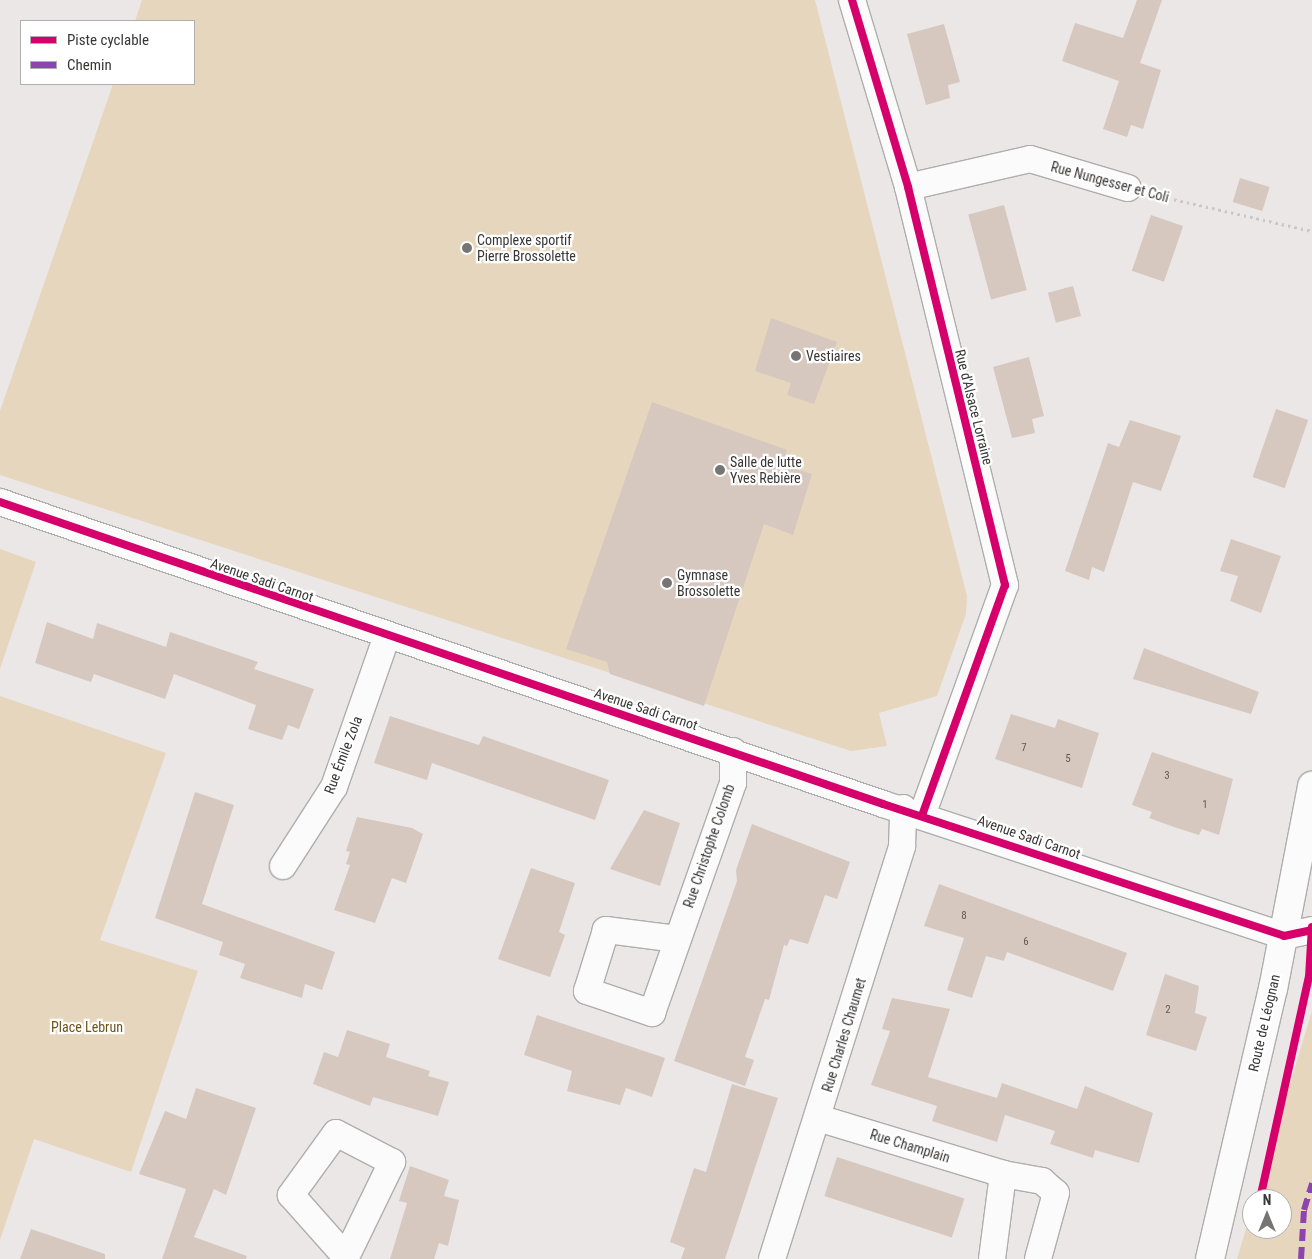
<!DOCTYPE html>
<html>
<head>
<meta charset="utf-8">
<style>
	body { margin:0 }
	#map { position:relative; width:1312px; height:1259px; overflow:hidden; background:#ebe7e7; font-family:"Roboto Condensed",sans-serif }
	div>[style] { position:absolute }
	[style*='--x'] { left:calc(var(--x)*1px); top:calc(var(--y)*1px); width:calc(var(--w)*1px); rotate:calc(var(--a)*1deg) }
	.green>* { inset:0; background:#e6d6be }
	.building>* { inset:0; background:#d6c8be; transform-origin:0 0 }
	.path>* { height:3px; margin-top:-1.5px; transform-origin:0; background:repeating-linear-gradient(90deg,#c9c7c7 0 2.5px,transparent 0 6.5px) }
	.roads { filter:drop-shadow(1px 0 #b0adad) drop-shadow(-1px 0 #b0adad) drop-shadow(0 1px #b0adad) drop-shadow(0 -1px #b0adad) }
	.street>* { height:26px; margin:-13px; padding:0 13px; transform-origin:13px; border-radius:13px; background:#fcfbfb }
	.secondary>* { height:28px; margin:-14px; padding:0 14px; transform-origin:14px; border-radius:14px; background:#fcfbfb }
	.quiet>* { height:6px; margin-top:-3px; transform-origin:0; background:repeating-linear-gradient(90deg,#8e44ad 0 12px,transparent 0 18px) }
	.cycleway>* { height:8px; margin:-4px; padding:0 4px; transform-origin:4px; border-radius:4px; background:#d6006c }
	.dots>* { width:14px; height:14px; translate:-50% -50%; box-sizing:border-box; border:2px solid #fff; border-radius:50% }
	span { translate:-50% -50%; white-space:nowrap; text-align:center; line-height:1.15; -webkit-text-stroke:4.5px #fff; paint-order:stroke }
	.number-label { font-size:11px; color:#605b58 }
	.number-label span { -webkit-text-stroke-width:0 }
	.street-label { font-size:14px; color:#393736 }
	.poi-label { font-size:14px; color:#393736 }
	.left { translate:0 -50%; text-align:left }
	.park-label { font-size:14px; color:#6e531c }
	.legend { position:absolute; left:20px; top:20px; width:175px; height:65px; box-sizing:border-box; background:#fff; border:1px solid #b0afaf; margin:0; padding:6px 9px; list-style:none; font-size:15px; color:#393736 }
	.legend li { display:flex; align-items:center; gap:10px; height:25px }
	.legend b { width:25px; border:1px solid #b0afaf }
	.north { position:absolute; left:1242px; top:1189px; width:50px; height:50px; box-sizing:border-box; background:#fff; border:1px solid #b0afaf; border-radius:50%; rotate:0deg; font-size:14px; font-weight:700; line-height:20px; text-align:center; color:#393736 }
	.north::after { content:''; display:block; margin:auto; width:18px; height:22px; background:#777574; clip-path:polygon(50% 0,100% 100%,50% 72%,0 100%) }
</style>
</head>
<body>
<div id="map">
	<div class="green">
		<div style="clip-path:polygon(142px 0,815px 0,967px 596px,966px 614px,937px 696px,879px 713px,887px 746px,851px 751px,0 475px,0 411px,113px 84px,194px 84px,194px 21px,135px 21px)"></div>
		<div style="clip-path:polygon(0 549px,36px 562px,0 669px)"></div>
		<div style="clip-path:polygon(0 696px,166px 753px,100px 940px,198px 971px,131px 1172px,34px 1139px,0 1240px)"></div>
		<div style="clip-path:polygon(1312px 1011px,1312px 1259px,1237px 1259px,1252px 1209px,1252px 1229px,1282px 1229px,1282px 1199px,1255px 1199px)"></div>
	</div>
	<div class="building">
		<div style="clip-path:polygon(1137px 0,1162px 0,1140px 63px,1161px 70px,1143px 129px,1131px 125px,1127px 137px,1103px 129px,1119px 81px,1062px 61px,1075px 23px,1123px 38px)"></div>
		<div style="clip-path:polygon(944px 24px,960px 82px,948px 85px,950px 98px,926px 105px,907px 34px)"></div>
		<div style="left:1240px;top:178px;width:31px;height:25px;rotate:17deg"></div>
		<div style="left:1004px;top:205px;width:88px;height:37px;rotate:75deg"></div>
		<div style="left:1151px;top:215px;width:34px;height:59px;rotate:19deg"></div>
		<div style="left:1073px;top:286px;width:31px;height:26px;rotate:75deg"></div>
		<div style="clip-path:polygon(771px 318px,837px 342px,814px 404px,787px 395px,791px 383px,755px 371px)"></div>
		<div style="clip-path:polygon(1029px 357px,1044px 416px,1032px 419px,1035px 433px,1012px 438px,993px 367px)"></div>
		<div style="clip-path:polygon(652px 402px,787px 450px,783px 465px,812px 474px,793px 535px,764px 524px,704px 706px,610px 674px,607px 662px,566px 649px)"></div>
		<div style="left:1276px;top:409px;width:34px;height:72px;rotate:19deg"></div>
		<div style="clip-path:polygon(1130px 420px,1181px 436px,1161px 491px,1133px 482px,1104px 572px,1092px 567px,1089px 580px,1065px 571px,1108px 443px,1119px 447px)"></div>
		<div style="clip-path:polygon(1231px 539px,1281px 556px,1261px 613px,1230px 601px,1238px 576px,1220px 571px)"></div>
		<div style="clip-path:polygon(47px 622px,93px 639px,97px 623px,166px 647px,170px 632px,258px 662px,254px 669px,314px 689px,299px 729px,288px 725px,282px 740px,248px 729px,256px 705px,174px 674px,165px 699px,94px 674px,91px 682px,35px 663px)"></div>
		<div style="clip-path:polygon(1144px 648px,1259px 692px,1251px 714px,1133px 679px)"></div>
		<div style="clip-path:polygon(1011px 714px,1055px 728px,1058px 719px,1099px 733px,1082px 788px,995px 759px)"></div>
		<div style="clip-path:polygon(390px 716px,479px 745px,483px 736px,609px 780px,595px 820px,432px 763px,427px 780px,374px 763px)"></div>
		<div style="clip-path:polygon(1152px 752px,1233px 779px,1219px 835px,1202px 829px,1199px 835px,1174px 827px,1149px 818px,1152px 812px,1132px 805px)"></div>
		<div style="clip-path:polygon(195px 792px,234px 805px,202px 904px,335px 952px,322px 990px,305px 984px,302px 998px,240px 978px,245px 964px,219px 955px,223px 942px,155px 918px)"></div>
		<div style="clip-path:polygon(644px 810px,680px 823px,660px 886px,610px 869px)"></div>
		<div style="clip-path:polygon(357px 817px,412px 828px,423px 834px,406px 883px,392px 878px,375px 923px,334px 910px,350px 865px,346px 864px,350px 852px,346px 851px)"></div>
		<div style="clip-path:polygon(752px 824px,850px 862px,837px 899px,825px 895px,808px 944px,790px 939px,787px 946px,784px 945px,769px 1000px,765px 999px,745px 1057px,754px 1060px,745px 1086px,674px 1061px,737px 881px,736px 870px)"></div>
		<div style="clip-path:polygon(531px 868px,575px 883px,559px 932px,565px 935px,550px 977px,498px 959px)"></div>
		<div style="clip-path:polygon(939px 884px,1127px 953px,1113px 991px,1007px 952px,1004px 961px,986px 956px,972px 998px,947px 990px,964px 938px,924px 926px)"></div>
		<div style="clip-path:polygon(1165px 974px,1199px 986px,1195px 1013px,1207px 1017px,1196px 1051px,1146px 1035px)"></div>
		<div style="clip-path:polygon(892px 998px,950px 1009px,928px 1077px,997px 1098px,1002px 1083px,1077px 1109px,1085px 1086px,1153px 1113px,1139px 1163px,1095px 1150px,1093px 1158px,1050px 1144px,1055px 1131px,1005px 1115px,997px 1142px,932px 1121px,937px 1106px,871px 1085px,890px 1031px,882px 1029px)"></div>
		<div style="clip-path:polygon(537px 1015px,665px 1058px,652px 1097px,626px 1088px,620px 1105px,567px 1091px,572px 1071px,524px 1055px)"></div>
		<div style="clip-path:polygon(347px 1030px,390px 1044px,386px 1057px,430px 1071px,428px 1076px,449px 1082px,438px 1116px,373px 1097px,370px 1106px,313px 1084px,324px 1052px,338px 1057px)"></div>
		<div style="clip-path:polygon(732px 1084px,778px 1098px,725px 1259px,681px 1259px,685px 1248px,670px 1242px,694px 1168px,706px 1172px)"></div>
		<div style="clip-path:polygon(196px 1088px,256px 1108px,226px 1195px,214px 1189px,194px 1237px,247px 1256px,246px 1259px,162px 1259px,186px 1189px,139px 1174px,165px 1111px,186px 1119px)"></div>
		<div style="left:837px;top:1157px;width:134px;height:41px;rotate:18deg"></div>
		<div style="clip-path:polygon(410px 1166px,449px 1180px,444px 1196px,459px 1200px,448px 1246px,439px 1243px,434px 1259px,390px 1259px,407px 1203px,399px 1201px)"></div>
		<div style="clip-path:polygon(31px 1229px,105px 1254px,105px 1259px,20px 1259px)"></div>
	</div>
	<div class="path">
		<div style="--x:1155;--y:195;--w:161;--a:12.9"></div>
	</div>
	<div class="roads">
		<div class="street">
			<div style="--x:852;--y:0;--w:195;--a:73.3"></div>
			<div style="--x:908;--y:187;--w:410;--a:76.3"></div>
			<div style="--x:1005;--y:585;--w:245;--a:109.8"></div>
			<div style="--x:908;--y:187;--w:125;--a:-12.9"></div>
			<div style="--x:1030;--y:159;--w:102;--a:16.5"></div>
			<div style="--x:0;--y:502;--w:933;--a:18.88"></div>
			<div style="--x:883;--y:804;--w:422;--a:18.2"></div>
			<div style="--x:1284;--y:936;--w:29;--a:-12"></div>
			<div style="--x:283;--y:866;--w:94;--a:-57.2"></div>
			<div style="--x:334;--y:787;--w:160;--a:-70.7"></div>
			<div style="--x:677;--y:939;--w:72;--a:-172.8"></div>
			<div style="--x:606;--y:930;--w:64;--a:107.3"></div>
			<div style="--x:587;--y:991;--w:69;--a:18.7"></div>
			<div style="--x:652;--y:1013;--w:244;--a:-70.6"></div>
			<div style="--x:733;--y:783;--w:32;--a:-90"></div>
			<div style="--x:818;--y:1118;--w:193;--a:16.8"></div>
			<div style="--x:1003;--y:1174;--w:40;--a:10"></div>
			<div style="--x:1042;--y:1181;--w:18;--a:41"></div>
			<div style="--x:1056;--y:1193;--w:68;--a:105.3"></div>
			<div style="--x:345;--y:1259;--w:108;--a:-64.1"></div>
			<div style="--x:392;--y:1162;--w:63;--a:-152.6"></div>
			<div style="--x:336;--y:1133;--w:77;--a:126"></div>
			<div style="--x:291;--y:1195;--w:83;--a:48.4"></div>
			<div style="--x:772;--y:1259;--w:433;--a:-72.5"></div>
			<div style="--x:902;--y:846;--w:38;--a:-88"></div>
			<div style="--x:992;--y:1259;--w:86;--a:-82.6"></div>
		</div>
		<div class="secondary">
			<div style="--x:1210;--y:1259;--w:277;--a:-76.9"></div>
			<div style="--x:1273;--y:989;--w:207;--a:-79.1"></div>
		</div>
	</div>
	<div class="quiet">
		<div style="--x:1301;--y:1259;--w:49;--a:-86.5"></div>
		<div style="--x:1304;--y:1210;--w:28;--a:-73"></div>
	</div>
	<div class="cycleway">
		<div style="--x:852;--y:0;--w:195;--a:73.3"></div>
		<div style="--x:908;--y:187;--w:410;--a:76.3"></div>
		<div style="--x:1005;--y:585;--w:245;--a:109.8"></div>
		<div style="--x:0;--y:502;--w:933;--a:18.88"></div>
		<div style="--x:883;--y:804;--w:422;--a:18.2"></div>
		<div style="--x:1284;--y:936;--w:29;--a:-12"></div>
		<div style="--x:1260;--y:1199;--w:227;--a:-77.6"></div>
		<div style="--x:1309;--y:977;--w:50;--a:-86.6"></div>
	</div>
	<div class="dots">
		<div style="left:467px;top:248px;background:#777574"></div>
		<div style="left:796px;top:356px;background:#777574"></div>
		<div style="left:720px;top:470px;background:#777574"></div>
		<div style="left:667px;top:583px;background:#777574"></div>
	</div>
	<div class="number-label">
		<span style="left:1024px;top:748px">7</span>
		<span style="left:1068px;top:759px">5</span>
		<span style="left:1167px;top:776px">3</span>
		<span style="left:1205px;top:805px">1</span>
		<span style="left:964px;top:916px">8</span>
		<span style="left:1026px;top:942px">6</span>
		<span style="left:1168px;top:1010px">2</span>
	</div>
	<div class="street-label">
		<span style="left:1110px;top:182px;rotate:15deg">Rue Nungesser et Coli</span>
		<span style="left:974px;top:407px;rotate:76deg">Rue d'Alsace Lorraine</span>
		<span style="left:262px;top:580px;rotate:19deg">Avenue Sadi Carnot</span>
		<span style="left:646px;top:709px;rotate:18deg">Avenue Sadi Carnot</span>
		<span style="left:343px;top:755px;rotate:-69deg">Rue Émile Zola</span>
		<span style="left:1029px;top:837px;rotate:19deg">Avenue Sadi Carnot</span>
		<span style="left:709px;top:846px;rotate:-71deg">Rue Christophe Colomb</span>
		<span style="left:1264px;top:1023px;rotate:-77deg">Route de Léognan</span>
		<span style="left:844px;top:1035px;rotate:-73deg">Rue Charles Chaumet</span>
		<span style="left:910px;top:1146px;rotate:17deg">Rue Champlain</span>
	</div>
	<div class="poi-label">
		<span class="left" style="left:477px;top:248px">Complexe sportif<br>Pierre Brossolette</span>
		<span class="left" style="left:806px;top:356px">Vestiaires</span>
		<span class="left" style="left:730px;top:470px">Salle de lutte<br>Yves Rebière</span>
		<span class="left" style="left:677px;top:583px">Gymnase<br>Brossolette</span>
	</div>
	<div class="park-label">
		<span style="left:87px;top:1027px">Place Lebrun</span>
	</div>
	<ul class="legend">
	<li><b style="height:6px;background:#d6006c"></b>Piste cyclable</li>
	<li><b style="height:6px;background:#8e44ad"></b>Chemin</li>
	</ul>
	<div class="north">N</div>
</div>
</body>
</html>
